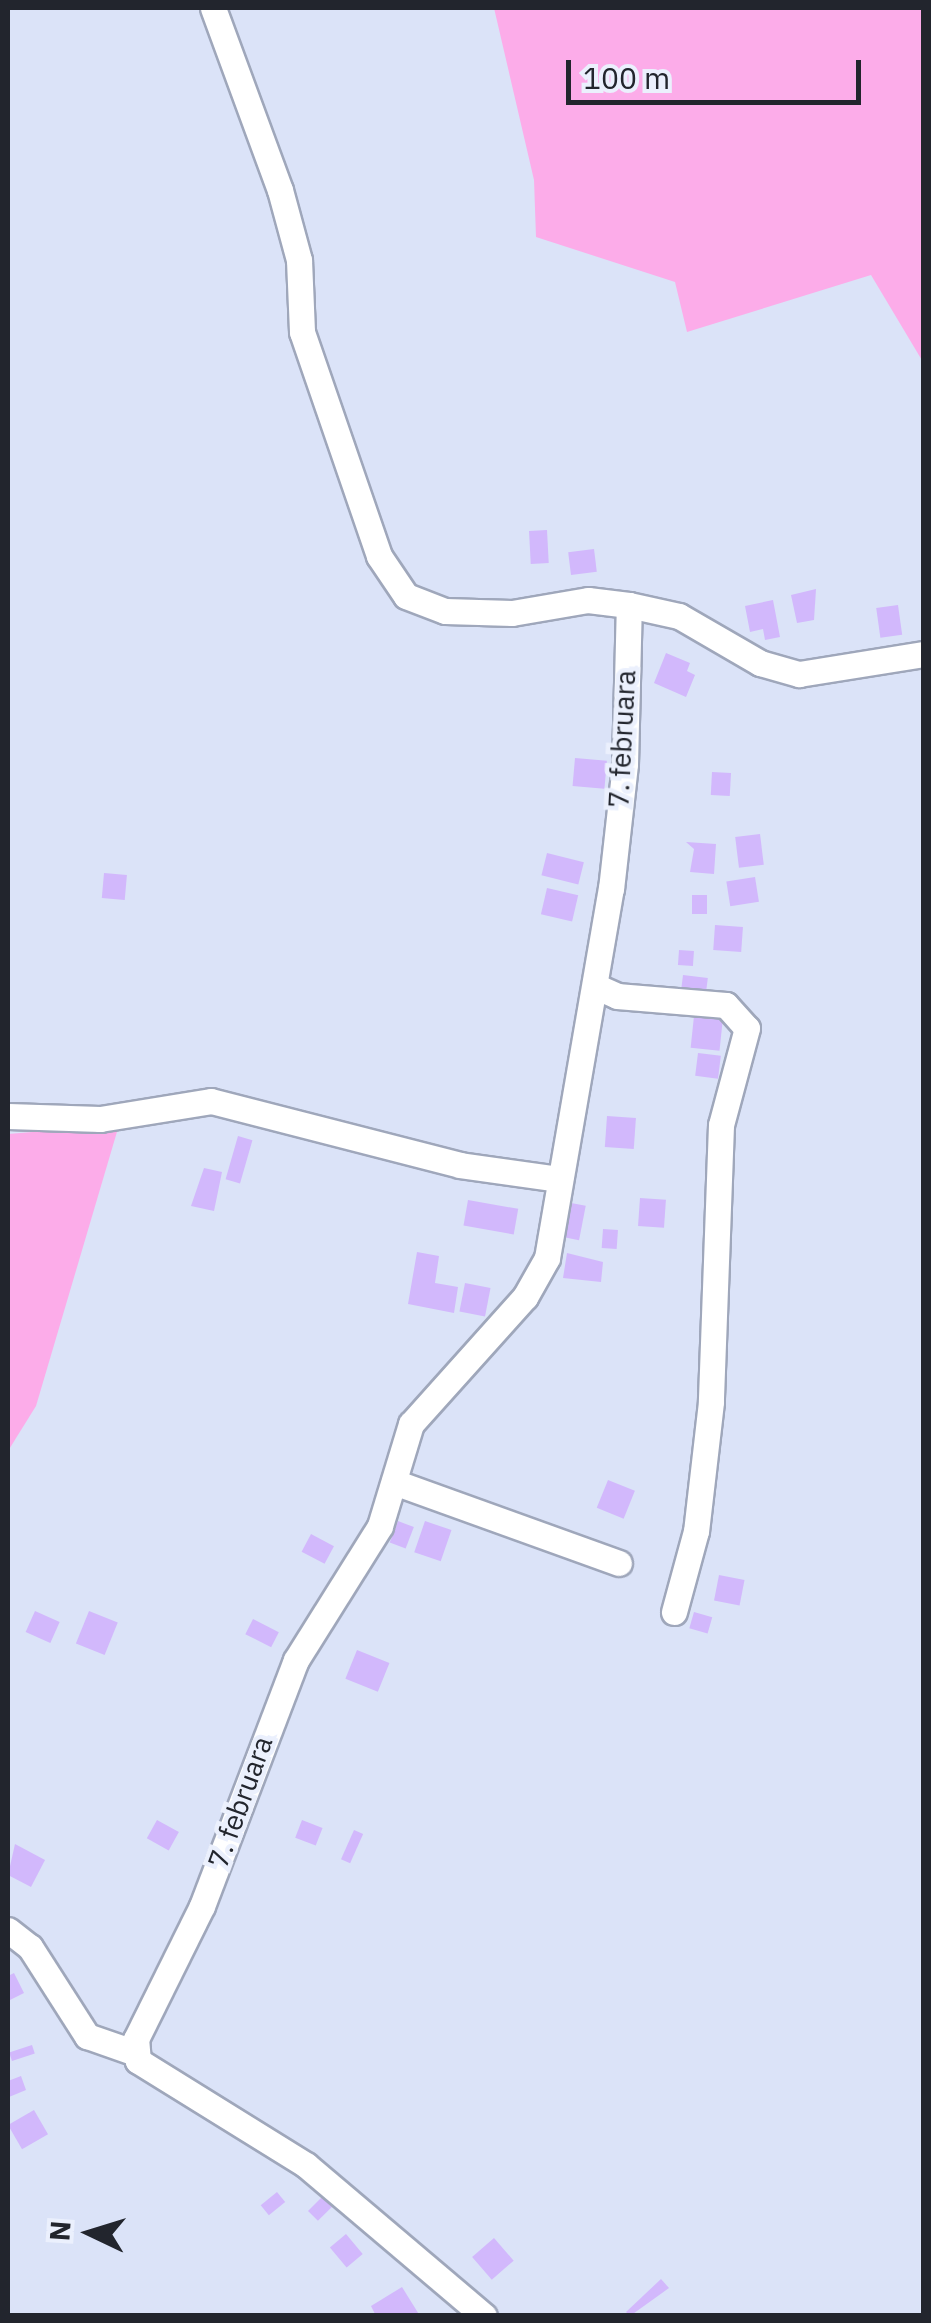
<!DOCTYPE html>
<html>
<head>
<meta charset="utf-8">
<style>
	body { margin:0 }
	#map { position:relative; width:931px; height:2323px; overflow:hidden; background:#dbe3f8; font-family:"IBM Plex Sans",sans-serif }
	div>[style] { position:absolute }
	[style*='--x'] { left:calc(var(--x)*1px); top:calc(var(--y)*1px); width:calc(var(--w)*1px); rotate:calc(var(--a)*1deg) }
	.green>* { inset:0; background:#fcace9 }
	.building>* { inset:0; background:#d2b8fc; transform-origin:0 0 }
	.roads { filter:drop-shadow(2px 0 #9fa7bb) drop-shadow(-2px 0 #9fa7bb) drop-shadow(0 2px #9fa7bb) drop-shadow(0 -2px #9fa7bb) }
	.minor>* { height:25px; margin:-12.5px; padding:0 12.5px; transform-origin:12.5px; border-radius:12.5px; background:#fff }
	span { translate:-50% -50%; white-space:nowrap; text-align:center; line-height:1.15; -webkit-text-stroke:9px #ebf0fd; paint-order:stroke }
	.street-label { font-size:28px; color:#22252d }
	.frame { position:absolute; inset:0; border:10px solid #22252d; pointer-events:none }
	.north { position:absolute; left:40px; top:2183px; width:100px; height:100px; -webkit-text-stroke:8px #ebf0fd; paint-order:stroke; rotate:274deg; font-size:28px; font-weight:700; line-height:40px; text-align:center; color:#22252d }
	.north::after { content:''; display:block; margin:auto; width:35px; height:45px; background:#22252d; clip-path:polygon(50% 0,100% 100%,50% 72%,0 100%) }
	.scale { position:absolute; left:566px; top:60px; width:295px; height:45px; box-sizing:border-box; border:5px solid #22252d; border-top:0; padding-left:12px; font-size:30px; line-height:35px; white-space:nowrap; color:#22252d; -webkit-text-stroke:8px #ebf0fd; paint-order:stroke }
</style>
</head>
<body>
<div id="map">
	<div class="green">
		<div style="clip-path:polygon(494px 8px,923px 8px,923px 362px,871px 275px,687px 332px,675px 282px,536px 237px,534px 180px)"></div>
		<div style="clip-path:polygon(119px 1125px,36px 1406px,8px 1451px,8px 1134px)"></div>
	</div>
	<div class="building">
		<div style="left:547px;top:530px;width:33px;height:18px;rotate:87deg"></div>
		<div style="left:594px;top:549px;width:23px;height:26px;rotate:83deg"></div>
		<div style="clip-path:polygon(816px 589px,814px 620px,797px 623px,791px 595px)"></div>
		<div style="clip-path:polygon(773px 600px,780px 637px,765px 640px,763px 629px,750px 632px,745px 606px)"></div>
		<div style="left:898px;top:605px;width:30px;height:22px;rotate:82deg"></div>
		<div style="clip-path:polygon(666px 653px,690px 663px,687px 671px,695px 675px,686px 697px,654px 683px)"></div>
		<div style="left:575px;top:758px;width:32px;height:28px;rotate:5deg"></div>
		<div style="left:712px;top:772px;width:19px;height:23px;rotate:3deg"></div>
		<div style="left:760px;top:834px;width:31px;height:25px;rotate:83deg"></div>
		<div style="clip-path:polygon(686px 842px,716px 844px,714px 874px,690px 872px,694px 849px)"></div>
		<div style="left:547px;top:853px;width:38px;height:23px;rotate:14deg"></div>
		<div style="left:104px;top:873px;width:23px;height:25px;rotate:5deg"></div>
		<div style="left:755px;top:877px;width:25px;height:29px;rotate:81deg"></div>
		<div style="left:547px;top:888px;width:32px;height:27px;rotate:13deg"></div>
		<div style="left:692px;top:895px;width:15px;height:19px"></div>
		<div style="left:715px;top:925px;width:28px;height:25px;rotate:4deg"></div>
		<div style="left:679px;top:950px;width:15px;height:15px;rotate:4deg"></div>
		<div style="left:683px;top:975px;width:25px;height:17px;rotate:7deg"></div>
		<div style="left:694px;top:1016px;width:29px;height:32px;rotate:6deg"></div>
		<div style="left:698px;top:1053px;width:23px;height:23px;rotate:7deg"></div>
		<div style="left:607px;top:1116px;width:29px;height:31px;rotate:4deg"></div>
		<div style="left:238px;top:1136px;width:15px;height:45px;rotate:16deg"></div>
		<div style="clip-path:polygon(204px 1168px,222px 1172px,214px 1211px,191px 1206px)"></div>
		<div style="left:640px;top:1198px;width:26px;height:28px;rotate:4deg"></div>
		<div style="left:468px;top:1200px;width:51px;height:26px;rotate:10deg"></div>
		<div style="left:571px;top:1203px;width:15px;height:35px;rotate:11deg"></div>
		<div style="left:603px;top:1229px;width:15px;height:19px;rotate:4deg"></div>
		<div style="clip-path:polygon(417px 1252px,439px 1256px,435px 1283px,458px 1287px,454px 1313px,408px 1304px)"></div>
		<div style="clip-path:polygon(567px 1253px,603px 1262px,601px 1282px,563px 1278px)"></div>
		<div style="left:465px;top:1283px;width:26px;height:29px;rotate:11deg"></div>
		<div style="left:608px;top:1480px;width:29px;height:30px;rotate:22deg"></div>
		<div style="left:398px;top:1521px;width:17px;height:23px;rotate:21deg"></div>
		<div style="left:425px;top:1521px;width:28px;height:33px;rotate:19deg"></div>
		<div style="left:311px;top:1534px;width:26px;height:20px;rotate:28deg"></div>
		<div style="left:719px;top:1575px;width:26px;height:26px;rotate:11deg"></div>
		<div style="left:35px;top:1611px;width:27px;height:23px;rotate:24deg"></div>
		<div style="left:89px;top:1611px;width:31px;height:35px;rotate:22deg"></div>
		<div style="left:694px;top:1612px;width:19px;height:17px;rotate:16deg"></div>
		<div style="left:253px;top:1619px;width:29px;height:17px;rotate:27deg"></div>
		<div style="left:357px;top:1650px;width:35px;height:31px;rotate:22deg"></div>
		<div style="left:157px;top:1820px;width:25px;height:21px;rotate:29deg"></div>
		<div style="left:302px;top:1820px;width:22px;height:19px;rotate:21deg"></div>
		<div style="left:354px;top:1830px;width:10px;height:32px;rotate:24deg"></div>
		<div style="clip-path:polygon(15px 1844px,45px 1860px,31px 1887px,8px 1875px)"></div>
		<div style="clip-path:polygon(14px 1973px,24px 1993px,8px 2001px,8px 1976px)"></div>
		<div style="left:32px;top:2045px;width:9px;height:24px;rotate:72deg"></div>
		<div style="clip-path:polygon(21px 2076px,26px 2090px,9px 2097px,8px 2081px)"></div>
		<div style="left:34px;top:2110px;width:28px;height:30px;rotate:60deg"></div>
		<div style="left:277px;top:2192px;width:13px;height:21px;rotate:51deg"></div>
		<div style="left:325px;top:2194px;width:14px;height:24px;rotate:45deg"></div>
		<div style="left:346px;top:2234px;width:26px;height:21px;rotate:50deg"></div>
		<div style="left:494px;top:2238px;width:30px;height:29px;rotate:49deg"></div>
		<div style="clip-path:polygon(661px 2279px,669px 2288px,630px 2316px,626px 2312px)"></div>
		<div style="clip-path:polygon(402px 2287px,420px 2316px,376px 2316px,371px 2306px)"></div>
	</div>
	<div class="roads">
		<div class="minor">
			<div style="--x:213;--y:8;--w:194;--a:69.8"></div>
			<div style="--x:280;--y:190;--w:73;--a:74.8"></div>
			<div style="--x:299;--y:260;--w:72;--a:87.6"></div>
			<div style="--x:302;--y:332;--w:237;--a:71"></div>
			<div style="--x:379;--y:556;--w:48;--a:56"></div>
			<div style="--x:406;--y:596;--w:42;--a:21"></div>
			<div style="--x:445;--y:611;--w:67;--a:1.7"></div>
			<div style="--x:512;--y:613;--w:77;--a:-9.7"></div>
			<div style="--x:588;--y:600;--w:41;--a:7"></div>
			<div style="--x:595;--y:986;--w:24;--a:24"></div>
			<div style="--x:617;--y:996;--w:109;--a:4.7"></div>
			<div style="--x:726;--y:1005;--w:31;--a:48"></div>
			<div style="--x:747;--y:1028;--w:100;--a:105"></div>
			<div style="--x:721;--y:1125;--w:277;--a:92.1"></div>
			<div style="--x:711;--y:1402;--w:130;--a:96.6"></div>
			<div style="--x:696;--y:1531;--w:84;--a:105.2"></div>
			<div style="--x:8;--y:1116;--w:92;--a:1.9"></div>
			<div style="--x:100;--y:1119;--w:112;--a:-9.2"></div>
			<div style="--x:211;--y:1101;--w:257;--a:14.4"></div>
			<div style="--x:460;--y:1165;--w:101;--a:8"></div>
			<div style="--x:394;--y:1482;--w:239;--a:19.8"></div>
			<div style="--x:8;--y:1930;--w:28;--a:38"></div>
			<div style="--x:30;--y:1947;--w:106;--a:57.4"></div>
			<div style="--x:87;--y:2036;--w:49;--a:19.2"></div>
			<div style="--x:484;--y:2316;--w:233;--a:-139.7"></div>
			<div style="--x:306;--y:2165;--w:198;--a:-148.2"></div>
			<div style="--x:138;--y:2061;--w:22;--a:-95"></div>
			<div style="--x:136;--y:2039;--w:148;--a:-63.6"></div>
			<div style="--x:202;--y:1906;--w:263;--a:-69.1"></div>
			<div style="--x:296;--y:1660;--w:158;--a:-57.9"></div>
			<div style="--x:380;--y:1526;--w:107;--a:-73.1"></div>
			<div style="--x:411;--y:1424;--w:171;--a:-48.1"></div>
			<div style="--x:525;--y:1297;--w:45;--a:-60.6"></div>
			<div style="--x:547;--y:1258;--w:375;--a:-80.2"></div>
			<div style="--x:611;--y:889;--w:126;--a:-83.6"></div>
			<div style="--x:625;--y:764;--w:159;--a:-88.6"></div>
			<div style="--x:629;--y:605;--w:51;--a:12.4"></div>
			<div style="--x:679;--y:616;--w:94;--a:30.1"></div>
			<div style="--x:760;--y:663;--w:41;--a:15.8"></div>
			<div style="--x:799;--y:674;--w:127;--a:-9.1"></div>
		</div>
	</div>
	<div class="street-label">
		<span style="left:622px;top:739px;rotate:-87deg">7. februara</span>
		<span style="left:240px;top:1802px;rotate:-70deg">7. februara</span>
	</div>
	<div class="frame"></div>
	<div class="north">N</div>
	<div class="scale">100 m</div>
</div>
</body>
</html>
